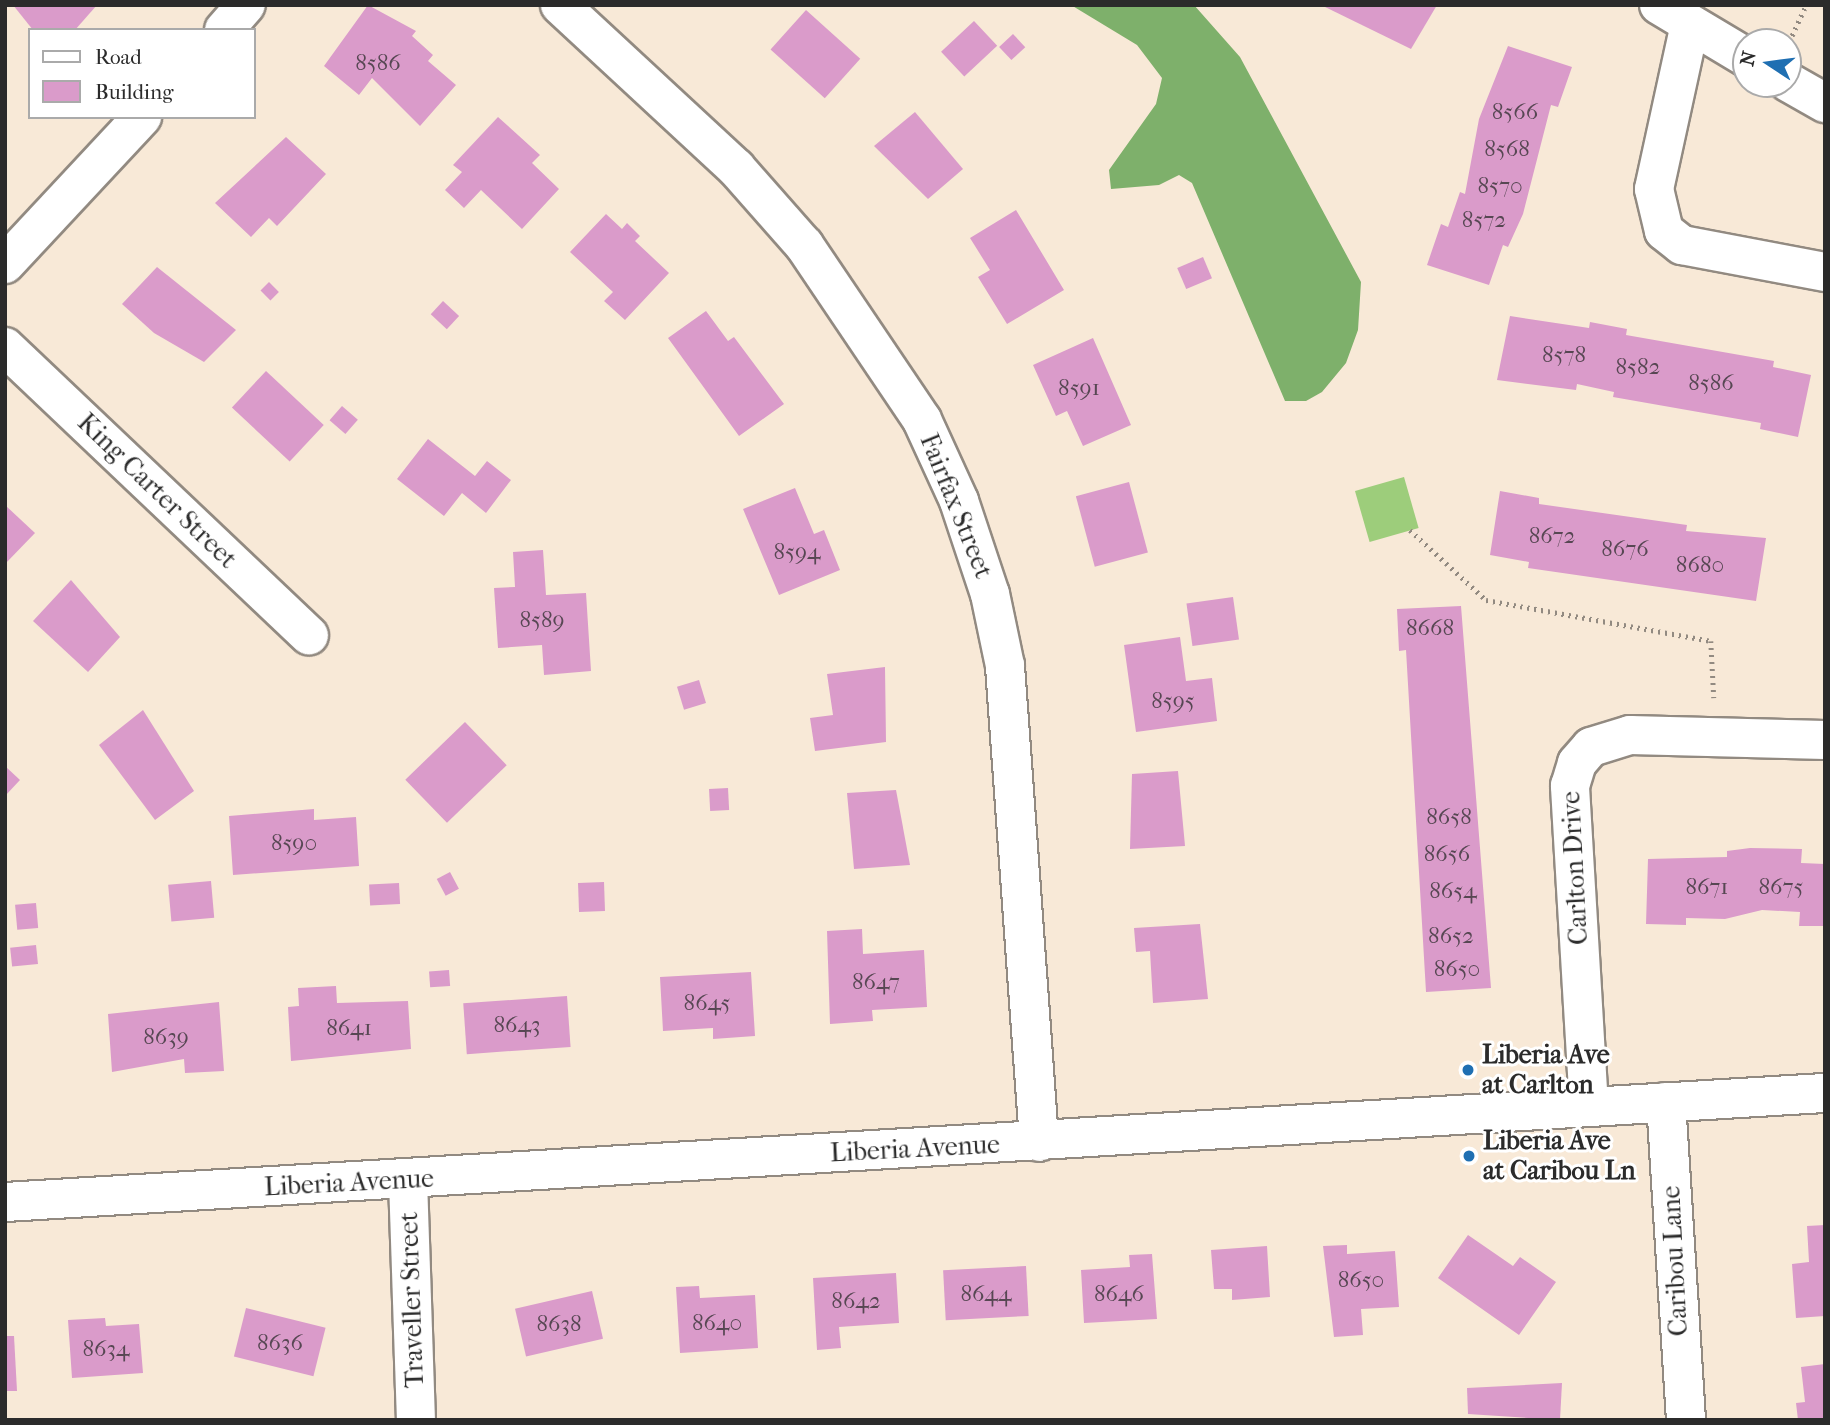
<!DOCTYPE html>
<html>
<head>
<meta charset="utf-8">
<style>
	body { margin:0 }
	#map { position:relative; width:1830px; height:1425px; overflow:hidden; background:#f8e9d7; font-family:"IM FELL French Canon",serif }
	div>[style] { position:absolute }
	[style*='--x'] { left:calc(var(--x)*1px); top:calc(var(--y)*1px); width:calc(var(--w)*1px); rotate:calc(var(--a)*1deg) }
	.green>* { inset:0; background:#9dcd7b; transform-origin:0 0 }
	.forest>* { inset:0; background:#7eb06b }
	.building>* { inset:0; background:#da9bca; transform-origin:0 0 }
	.path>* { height:4.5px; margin-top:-2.25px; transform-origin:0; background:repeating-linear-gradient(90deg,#928a81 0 2px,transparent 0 7px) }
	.roads { filter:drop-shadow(2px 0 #928a81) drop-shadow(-2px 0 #928a81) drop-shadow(0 2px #928a81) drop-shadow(0 -2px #928a81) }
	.minor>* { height:38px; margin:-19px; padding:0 19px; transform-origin:19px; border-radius:19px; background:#fff }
	.major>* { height:38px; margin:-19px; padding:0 19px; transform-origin:19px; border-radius:19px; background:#fff }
	.dots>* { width:19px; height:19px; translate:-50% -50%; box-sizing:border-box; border:4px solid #fff; border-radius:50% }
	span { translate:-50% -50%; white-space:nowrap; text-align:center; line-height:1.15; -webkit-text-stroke:6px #fff; paint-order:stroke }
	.number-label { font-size:23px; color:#574753 }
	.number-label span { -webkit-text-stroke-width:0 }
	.street-label { font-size:26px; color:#2b2b2b }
	.poi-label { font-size:26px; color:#2b2b2b; font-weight:700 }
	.left { translate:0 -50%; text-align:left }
	.frame { position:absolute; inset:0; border:7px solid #2b2b2b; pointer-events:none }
	.legend { position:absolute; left:28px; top:28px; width:228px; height:91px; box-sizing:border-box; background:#fff; border:2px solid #aaa; margin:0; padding:9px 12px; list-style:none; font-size:21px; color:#2b2b2b }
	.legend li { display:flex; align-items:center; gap:14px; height:35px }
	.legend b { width:35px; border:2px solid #aaa }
	.north { position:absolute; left:1732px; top:28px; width:70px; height:70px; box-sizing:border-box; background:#fff; border:2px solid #aaa; border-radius:50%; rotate:283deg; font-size:19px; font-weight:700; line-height:28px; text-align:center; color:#2b2b2b }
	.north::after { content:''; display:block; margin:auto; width:24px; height:32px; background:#1f6fb2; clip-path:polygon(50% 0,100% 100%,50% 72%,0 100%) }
</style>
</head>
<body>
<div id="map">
	<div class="green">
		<div style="left:1404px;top:477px;width:53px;height:51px;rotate:74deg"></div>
	</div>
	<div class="forest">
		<div style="clip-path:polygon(1071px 5px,1194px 5px,1240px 57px,1361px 282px,1358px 330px,1346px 363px,1322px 392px,1306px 401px,1285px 401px,1192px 183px,1179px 175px,1159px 185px,1111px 189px,1109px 170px,1156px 104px,1162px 78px,1137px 45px)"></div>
	</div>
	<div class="building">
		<div style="clip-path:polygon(13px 5px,97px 5px,75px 30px,33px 30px)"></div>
		<div style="clip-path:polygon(368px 5px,416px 31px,412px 36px,433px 55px,428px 61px,456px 85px,420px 126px,372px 78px,359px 95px,324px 66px)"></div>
		<div style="clip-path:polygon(1321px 5px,1437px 5px,1411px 49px)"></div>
		<div style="left:806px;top:10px;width:73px;height:53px;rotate:42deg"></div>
		<div style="left:974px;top:21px;width:34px;height:45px;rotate:47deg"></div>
		<div style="left:1013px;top:34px;width:18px;height:19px;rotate:47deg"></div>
		<div style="clip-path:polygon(1508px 46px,1572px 67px,1558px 107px,1551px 105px,1523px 214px,1508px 247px,1503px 245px,1489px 285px,1427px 265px,1441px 224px,1448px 227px,1460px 192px,1465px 194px,1479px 119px)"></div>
		<div style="clip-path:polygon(915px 112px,963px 169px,928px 199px,874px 146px)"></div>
		<div style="clip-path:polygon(498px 117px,540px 155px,532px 163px,559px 189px,522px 229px,481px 190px,464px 208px,445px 190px,462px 172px,453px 165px)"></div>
		<div style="clip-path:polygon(286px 137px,326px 174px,277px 226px,269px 218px,251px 237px,215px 203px)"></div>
		<div style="clip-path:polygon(1016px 210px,1064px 290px,1007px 324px,978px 277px,990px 270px,970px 238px)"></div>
		<div style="clip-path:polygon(606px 214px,622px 229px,627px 223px,640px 236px,635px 241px,669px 273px,625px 320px,604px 301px,613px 292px,570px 252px)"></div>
		<div style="left:1203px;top:257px;width:23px;height:28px;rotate:67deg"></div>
		<div style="clip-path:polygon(157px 267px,236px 330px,204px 362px,154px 333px,122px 304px)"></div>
		<div style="left:269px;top:282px;width:14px;height:12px;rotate:45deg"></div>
		<div style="left:443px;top:301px;width:22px;height:18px;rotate:43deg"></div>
		<div style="clip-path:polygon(706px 311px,728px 341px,734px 337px,784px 404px,739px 436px,668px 338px)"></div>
		<div style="clip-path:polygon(1510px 316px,1589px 328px,1590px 322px,1627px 329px,1626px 335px,1774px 361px,1773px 367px,1811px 375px,1798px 437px,1760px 429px,1761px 423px,1613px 397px,1614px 392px,1577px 384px,1576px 390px,1497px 380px)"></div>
		<div style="clip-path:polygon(1093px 338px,1131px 425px,1083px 446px,1067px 411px,1056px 416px,1033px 365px)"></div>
		<div style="left:266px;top:371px;width:79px;height:50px;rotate:43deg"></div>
		<div style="left:342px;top:406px;width:21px;height:19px;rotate:41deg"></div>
		<div style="clip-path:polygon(428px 439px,475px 476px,487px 461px,511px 480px,486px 513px,462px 493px,444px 516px,397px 479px)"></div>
		<div style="left:1129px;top:482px;width:73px;height:55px;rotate:75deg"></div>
		<div style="clip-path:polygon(795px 488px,814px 534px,824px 530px,840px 570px,779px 595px,743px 509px)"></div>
		<div style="clip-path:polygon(1500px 491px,1539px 498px,1539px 504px,1687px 525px,1686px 531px,1766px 538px,1756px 601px,1528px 568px,1529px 562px,1490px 555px)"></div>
		<div style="clip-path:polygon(5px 505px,35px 533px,5px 564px)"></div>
		<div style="clip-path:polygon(543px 550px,546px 595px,586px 593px,591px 671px,544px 675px,542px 645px,498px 648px,494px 588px,515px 587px,513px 552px)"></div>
		<div style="clip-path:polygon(71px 580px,120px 637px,88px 672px,33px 621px)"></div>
		<div style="left:1233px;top:597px;width:43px;height:47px;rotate:82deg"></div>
		<div style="clip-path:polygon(1461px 606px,1491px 988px,1426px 992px,1406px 650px,1399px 651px,1397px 609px)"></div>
		<div style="clip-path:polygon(1180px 637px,1186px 681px,1212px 678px,1217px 721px,1136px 732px,1124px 645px)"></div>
		<div style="clip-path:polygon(885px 667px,886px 742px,815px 751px,810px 718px,833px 715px,827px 674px)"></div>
		<div style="left:699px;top:680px;width:24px;height:23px;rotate:73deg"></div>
		<div style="clip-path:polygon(143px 710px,194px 791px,155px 820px,99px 745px)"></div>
		<div style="left:465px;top:722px;width:60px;height:83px;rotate:46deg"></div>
		<div style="clip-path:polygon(5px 766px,20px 780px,5px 796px)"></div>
		<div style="clip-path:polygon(1178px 771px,1185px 846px,1130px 849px,1132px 774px)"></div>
		<div style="left:728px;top:788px;width:22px;height:19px;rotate:87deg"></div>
		<div style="clip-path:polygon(896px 790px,910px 865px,854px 869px,847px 793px)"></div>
		<div style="clip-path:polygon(314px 809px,314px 820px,356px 817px,359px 866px,233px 875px,229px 816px)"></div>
		<div style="clip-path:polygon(1750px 848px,1802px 849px,1801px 863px,1825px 864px,1825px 926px,1799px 926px,1800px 912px,1762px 910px,1725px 919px,1686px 918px,1686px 925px,1646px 924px,1648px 859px,1727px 857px,1727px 851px)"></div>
		<div style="left:450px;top:872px;width:19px;height:15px;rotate:62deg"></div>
		<div style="left:211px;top:881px;width:37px;height:43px;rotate:85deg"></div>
		<div style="left:604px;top:882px;width:29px;height:26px;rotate:88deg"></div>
		<div style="left:399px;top:883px;width:21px;height:30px;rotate:87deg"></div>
		<div style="left:36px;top:903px;width:25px;height:21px;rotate:85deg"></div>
		<div style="clip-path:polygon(1200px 924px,1208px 999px,1153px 1003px,1150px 951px,1136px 952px,1134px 928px)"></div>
		<div style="clip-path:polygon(862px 929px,863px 954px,924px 950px,927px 1007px,872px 1010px,873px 1021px,830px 1024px,827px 931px)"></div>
		<div style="left:36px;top:945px;width:19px;height:26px;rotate:84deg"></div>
		<div style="left:449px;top:970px;width:16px;height:20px;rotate:86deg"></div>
		<div style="clip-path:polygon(751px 972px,755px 1036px,713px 1039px,713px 1028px,663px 1031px,660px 977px)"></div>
		<div style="clip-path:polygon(336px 986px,337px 1003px,408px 1001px,411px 1049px,291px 1061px,288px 1007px,299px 1006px,298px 988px)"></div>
		<div style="left:567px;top:996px;width:51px;height:104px;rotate:86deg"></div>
		<div style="clip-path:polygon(219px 1002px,224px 1071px,185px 1073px,184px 1059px,112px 1072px,108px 1014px)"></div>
		<div style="clip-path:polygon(1825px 1225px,1825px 1316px,1796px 1318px,1792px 1264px,1809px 1262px,1807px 1226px)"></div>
		<div style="clip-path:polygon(1468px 1235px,1513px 1266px,1520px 1257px,1556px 1282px,1519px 1335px,1438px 1278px)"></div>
		<div style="clip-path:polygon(1347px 1245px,1347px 1254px,1395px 1251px,1399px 1307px,1361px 1309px,1363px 1335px,1334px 1337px,1323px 1246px)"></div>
		<div style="clip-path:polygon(1267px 1246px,1270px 1297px,1232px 1300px,1232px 1289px,1214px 1289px,1211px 1250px)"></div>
		<div style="clip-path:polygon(1152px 1254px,1157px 1319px,1084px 1323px,1081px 1270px,1130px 1267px,1129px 1255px)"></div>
		<div style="left:1026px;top:1266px;width:50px;height:83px;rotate:87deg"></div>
		<div style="clip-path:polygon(896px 1273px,899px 1323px,839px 1327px,841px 1348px,817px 1350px,813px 1278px)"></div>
		<div style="clip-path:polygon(699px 1286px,700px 1298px,755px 1295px,758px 1348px,680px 1353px,676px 1287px)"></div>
		<div style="left:592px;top:1291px;width:49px;height:79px;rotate:77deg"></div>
		<div style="left:246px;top:1308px;width:82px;height:50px;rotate:14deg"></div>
		<div style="clip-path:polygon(105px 1318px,106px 1326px,139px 1324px,143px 1373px,72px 1378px,68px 1320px)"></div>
		<div style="clip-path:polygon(5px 1336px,14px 1336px,17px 1391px,5px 1391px)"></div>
		<div style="clip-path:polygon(1825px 1364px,1825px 1420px,1798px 1420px,1796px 1403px,1805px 1402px,1801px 1367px)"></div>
		<div style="clip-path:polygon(1562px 1383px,1560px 1420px,1468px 1414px,1467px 1388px)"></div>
	</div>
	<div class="path">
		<div style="--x:1789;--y:42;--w:41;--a:-65.3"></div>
		<div style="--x:1410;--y:530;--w:103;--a:42.6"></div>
		<div style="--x:1486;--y:600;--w:229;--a:10.3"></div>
		<div style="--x:1711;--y:641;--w:57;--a:87"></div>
	</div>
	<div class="roads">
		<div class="minor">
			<div style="--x:560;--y:5;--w:240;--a:42.8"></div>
			<div style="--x:736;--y:168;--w:103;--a:48.6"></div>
			<div style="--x:804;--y:245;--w:211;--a:56"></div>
			<div style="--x:922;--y:420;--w:89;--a:65.4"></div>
			<div style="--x:959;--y:501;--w:98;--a:71.6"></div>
			<div style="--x:990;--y:594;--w:74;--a:78.2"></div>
			<div style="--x:1005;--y:666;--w:477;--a:85.9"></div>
			<div style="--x:1659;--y:5;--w:101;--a:30.9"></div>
			<div style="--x:1690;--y:24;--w:169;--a:102.3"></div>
			<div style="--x:1654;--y:189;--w:43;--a:76.6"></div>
			<div style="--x:1664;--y:231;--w:23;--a:38"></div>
			<div style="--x:1682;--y:245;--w:146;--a:10.7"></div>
			<div style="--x:224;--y:30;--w:33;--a:-49"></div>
			<div style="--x:1788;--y:82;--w:43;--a:29.6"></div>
			<div style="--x:5;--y:264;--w:201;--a:-47"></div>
			<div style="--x:5;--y:347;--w:419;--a:43.5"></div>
			<div style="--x:1666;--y:1102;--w:319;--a:86.4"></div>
			<div style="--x:1589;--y:1107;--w:322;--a:-93.4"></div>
			<div style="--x:1570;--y:786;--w:24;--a:-73"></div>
			<div style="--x:1577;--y:763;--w:21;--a:-49"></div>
			<div style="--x:1591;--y:747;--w:41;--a:-17.1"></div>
			<div style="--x:1630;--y:735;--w:195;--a:1.5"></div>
			<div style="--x:408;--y:1180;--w:240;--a:88.1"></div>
		</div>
		<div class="major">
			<div style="--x:5;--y:1202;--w:1823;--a:-3.43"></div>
		</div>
	</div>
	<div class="dots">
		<div style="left:1468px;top:1070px;background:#1f6fb2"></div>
		<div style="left:1469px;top:1156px;background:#1f6fb2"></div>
	</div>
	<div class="number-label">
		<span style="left:378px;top:63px">8586</span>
		<span style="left:1515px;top:112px">8566</span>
		<span style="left:1507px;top:149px">8568</span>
		<span style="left:1500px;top:186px">8570</span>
		<span style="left:1484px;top:220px">8572</span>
		<span style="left:1564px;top:355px">8578</span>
		<span style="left:1638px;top:367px">8582</span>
		<span style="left:1711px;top:383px">8586</span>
		<span style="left:1079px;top:388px">8591</span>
		<span style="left:1552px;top:536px">8672</span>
		<span style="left:1625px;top:549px">8676</span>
		<span style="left:797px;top:552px">8594</span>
		<span style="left:1700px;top:565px">8680</span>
		<span style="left:542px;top:620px">8589</span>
		<span style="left:1430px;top:628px">8668</span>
		<span style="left:1173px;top:701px">8595</span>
		<span style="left:1449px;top:817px">8658</span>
		<span style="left:294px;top:843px">8590</span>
		<span style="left:1447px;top:854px">8656</span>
		<span style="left:1707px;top:887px">8671</span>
		<span style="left:1781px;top:887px">8675</span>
		<span style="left:1453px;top:891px">8654</span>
		<span style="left:1451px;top:936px">8652</span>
		<span style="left:1457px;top:969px">8650</span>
		<span style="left:876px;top:982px">8647</span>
		<span style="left:707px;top:1003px">8645</span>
		<span style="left:517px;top:1025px">8643</span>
		<span style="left:349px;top:1028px">8641</span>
		<span style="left:166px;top:1037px">8639</span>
		<span style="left:1361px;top:1280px">8650</span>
		<span style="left:986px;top:1294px">8644</span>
		<span style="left:1119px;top:1294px">8646</span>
		<span style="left:856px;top:1301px">8642</span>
		<span style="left:717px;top:1323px">8640</span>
		<span style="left:559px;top:1324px">8638</span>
		<span style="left:280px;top:1343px">8636</span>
		<span style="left:106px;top:1349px">8634</span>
	</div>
	<div class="street-label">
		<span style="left:157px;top:491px;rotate:44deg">King Carter Street</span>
		<span style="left:956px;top:506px;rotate:68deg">Fairfax Street</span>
		<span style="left:1575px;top:868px;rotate:-93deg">Carlton Drive</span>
		<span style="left:915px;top:1149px;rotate:-3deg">Liberia Avenue</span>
		<span style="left:349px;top:1183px;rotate:-3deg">Liberia Avenue</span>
		<span style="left:1675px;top:1261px;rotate:-93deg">Caribou Lane</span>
		<span style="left:412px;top:1300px;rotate:-92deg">Traveller Street</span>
	</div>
	<div class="poi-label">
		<span class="left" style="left:1482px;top:1070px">Liberia Ave<br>at Carlton</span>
		<span class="left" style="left:1483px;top:1156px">Liberia Ave<br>at Caribou Ln</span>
	</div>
	<div class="frame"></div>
	<ul class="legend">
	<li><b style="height:9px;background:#fff"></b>Road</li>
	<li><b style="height:19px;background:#da9bca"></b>Building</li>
	</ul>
	<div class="north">N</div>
</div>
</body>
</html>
